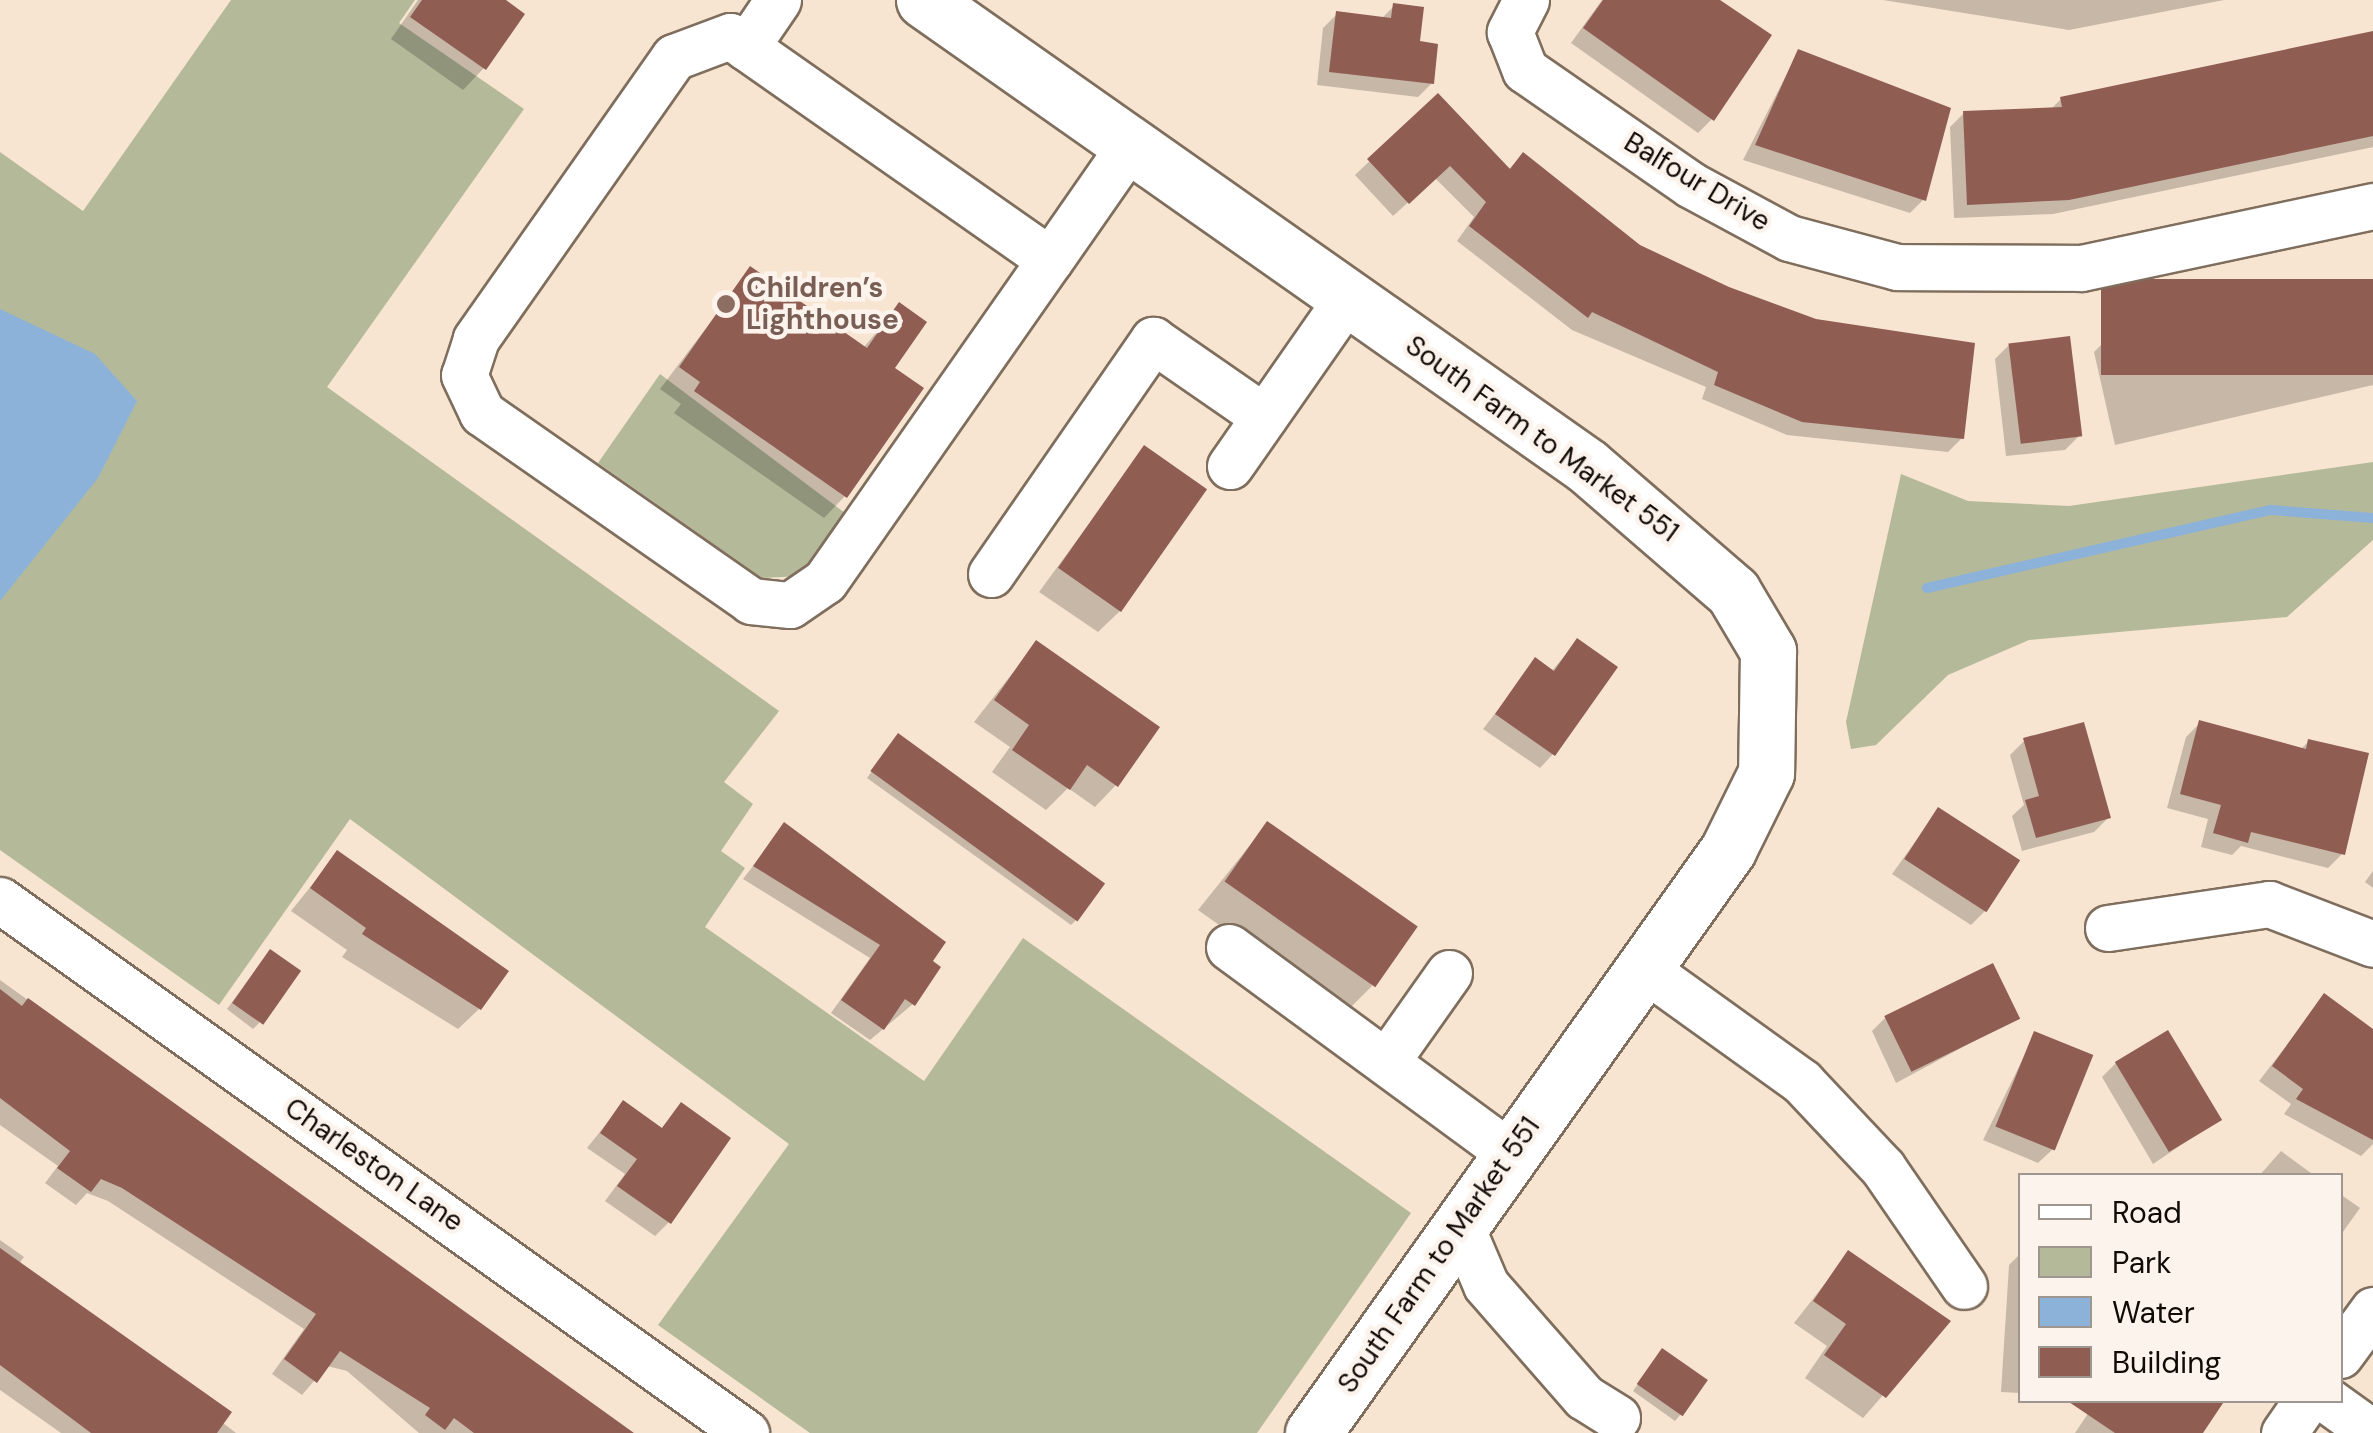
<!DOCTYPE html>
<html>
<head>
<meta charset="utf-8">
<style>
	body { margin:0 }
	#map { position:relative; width:2373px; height:1433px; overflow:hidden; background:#f8e5d1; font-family:"DM Sans",sans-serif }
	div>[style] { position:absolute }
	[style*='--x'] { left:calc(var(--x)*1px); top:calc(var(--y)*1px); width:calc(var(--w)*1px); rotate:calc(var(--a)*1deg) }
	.green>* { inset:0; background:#b4b999 }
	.water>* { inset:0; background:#8db2d9 }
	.shadow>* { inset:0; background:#0003 }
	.stream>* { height:10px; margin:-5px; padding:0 5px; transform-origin:5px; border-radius:5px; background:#8db2d9 }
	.building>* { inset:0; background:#905d53; transform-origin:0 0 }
	.roads { filter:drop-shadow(2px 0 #7f6e5d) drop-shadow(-2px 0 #7f6e5d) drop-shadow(0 2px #7f6e5d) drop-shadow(0 -2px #7f6e5d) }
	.minor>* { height:45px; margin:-22.5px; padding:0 22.5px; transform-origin:22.5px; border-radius:22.5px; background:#fff }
	.major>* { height:55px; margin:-27.5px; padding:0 27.5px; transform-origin:27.5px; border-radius:27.5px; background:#fff }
	.dots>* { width:28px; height:28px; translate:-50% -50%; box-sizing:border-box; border:5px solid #fcf4ec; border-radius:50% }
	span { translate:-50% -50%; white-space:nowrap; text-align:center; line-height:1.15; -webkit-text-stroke:9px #fcf4ec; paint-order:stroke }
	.street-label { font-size:28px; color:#110b05 }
	.education-label { font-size:28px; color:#785e54; font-weight:700 }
	.left { translate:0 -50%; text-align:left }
	.legend { position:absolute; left:2018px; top:1173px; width:325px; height:230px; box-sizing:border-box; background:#fcf4ec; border:2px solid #9e9790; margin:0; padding:12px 18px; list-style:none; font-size:30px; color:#110b05 }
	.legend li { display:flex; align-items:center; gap:20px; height:50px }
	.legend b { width:50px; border:2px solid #9e9790 }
</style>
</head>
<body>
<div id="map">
	<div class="green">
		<div style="clip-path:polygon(231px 0,415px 0,399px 23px,524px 109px,327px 387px,779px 711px,724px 782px,753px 804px,721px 851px,745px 868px,705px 927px,924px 1081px,1023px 938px,1411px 1213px,1257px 1433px,810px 1433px,658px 1325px,789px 1144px,350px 819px,219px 1005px,0 850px,0 152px,83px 211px)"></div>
		<div style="clip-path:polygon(660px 374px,845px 513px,802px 576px,762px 578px,598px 463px)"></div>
		<div style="clip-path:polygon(2373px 462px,2373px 540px,2287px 617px,2029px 640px,1948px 675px,1876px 745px,1851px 749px,1846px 722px,1901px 474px,1968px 501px,2069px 506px)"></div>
	</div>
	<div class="water">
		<div style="clip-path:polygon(0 309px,95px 354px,137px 401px,98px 478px,0 601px)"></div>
	</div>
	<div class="shadow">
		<div style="clip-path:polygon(418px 0,502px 0,484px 68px,463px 90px,391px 39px)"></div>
		<div style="clip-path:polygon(1602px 0,1718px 0,1712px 119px,1698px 133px,1571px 43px)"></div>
		<div style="clip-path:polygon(1883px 0,2224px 0,2069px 30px)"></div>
		<div style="clip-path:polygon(1394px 6px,1432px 83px,1418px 97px,1317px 85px,1323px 28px,1337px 14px,1381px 19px)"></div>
		<div style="clip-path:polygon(2373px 33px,2373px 147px,2053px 214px,1954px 218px,1950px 127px,1964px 113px,2050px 110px,2061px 99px)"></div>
		<div style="clip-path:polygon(1798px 52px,1924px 199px,1910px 213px,1743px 160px)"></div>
		<div style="clip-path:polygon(1438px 96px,1508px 170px,1523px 155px,1639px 247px,1962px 438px,1948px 452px,1787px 435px,1702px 399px,1706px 387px,1572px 330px,1457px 241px,1474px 217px,1435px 178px,1393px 216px,1355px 175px)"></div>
		<div style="clip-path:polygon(750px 270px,863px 348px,899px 306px,892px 369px,845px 496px,824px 518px,674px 413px,681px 404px,660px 389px)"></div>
		<div style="clip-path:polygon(2373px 281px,2373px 385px,2115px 445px,2094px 352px,2108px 338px)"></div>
		<div style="clip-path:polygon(2009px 345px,2079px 436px,2065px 450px,2006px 456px,1995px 359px)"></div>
		<div style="clip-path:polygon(1144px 449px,1120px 611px,1098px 632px,1039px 592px)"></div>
		<div style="clip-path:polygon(1577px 641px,1553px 754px,1540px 768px,1483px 729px,1536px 661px,1551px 672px)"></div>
		<div style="clip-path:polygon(1036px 643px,1116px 785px,1095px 807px,1068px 788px,1046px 810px,992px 772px,1010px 747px,974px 722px)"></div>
		<div style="clip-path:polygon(2200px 723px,2300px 750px,2309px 741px,2342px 854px,2328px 868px,2241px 846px,2232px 855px,2201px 847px,2208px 819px,2167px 808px,2186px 737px)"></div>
		<div style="clip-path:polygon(2024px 741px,2108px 818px,2094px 832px,2022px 851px,2012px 816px,2024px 805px,2010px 755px)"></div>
		<div style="clip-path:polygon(892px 743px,1077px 919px,1071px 925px,867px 778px)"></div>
		<div style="clip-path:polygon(1938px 810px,1985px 911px,1971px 925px,1892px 874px)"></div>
		<div style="clip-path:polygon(1267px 824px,1372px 986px,1344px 1014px,1198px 910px)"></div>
		<div style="clip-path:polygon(784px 826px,929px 962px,913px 1004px,870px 1040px,831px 1013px,870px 958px,743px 879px)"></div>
		<div style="clip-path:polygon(337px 854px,480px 1008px,458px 1029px,342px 957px,347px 950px,291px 911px)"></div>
		<div style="clip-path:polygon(2373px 871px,2373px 888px,2365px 882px)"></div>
		<div style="clip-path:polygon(264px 958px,259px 1023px,253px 1029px,227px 1009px)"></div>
		<div style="clip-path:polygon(0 980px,632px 1433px,419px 1433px,347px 1371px,327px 1366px,302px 1395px,272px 1374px,304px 1329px,108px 1201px,87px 1193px,76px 1205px,45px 1183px,58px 1166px,0 1125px)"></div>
		<div style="clip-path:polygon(2324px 997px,2373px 1031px,2373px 1144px,2361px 1156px,2284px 1114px,2291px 1104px,2259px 1081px)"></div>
		<div style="clip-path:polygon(1886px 1017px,2017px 1018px,1896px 1083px,1872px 1031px)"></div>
		<div style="clip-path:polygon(2035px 1034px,2053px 1149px,2038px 1163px,1983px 1140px)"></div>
		<div style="clip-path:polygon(2116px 1063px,2218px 1120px,2153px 1164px,2102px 1077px)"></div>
		<div style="clip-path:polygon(623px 1103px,660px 1130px,681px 1106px,669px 1222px,655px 1236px,605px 1201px,625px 1174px,587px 1148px)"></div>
		<div style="clip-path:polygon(2281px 1151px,2315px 1176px,2259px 1176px)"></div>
		<div style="clip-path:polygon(2340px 1194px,2360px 1208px,2340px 1236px)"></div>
		<div style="clip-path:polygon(0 1240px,24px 1257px,18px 1265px,236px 1433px,61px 1433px,0 1390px)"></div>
		<div style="clip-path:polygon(1849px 1253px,1947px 1322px,1863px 1418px,1805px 1378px,1827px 1346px,1794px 1323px)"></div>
		<div style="clip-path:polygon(2020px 1254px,2020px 1393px,2001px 1392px,2009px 1265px)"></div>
		<div style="clip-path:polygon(1656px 1358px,1681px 1414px,1675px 1421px,1633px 1391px)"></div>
		<div style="clip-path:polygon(2097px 1400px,2225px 1400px,2202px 1433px,2075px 1433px)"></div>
	</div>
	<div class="stream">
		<div style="--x:1927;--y:588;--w:353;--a:-12.8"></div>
		<div style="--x:2271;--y:510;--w:102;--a:4.5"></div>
	</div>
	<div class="building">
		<div style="clip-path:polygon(422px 0,506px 0,525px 14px,486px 70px,410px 17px)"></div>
		<div style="clip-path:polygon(1603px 0,1720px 0,1772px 35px,1714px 121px,1583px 28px)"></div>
		<div style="clip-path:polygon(1393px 3px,1424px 7px,1420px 41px,1438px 44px,1434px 84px,1329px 72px,1336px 11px,1391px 18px)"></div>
		<div style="clip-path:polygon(2373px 31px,2373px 136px,2069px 200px,1967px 205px,1963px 111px,2062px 107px,2060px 97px)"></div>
		<div style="clip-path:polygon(1798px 49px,1951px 108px,1926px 201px,1755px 145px)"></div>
		<div style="clip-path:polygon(1438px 93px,1510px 169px,1523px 152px,1640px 245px,1729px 287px,1816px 319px,1975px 343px,1964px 439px,1802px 422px,1714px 385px,1718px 372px,1592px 312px,1588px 318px,1469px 226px,1486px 202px,1450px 166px,1409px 204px,1367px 159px)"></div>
		<div style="clip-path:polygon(750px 266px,867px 348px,899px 302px,927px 322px,895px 368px,924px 388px,847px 498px,694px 391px,700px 382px,679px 367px)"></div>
		<div style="left:2373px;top:279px;width:96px;height:272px;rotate:90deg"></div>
		<div style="left:2070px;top:336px;width:101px;height:62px;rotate:83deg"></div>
		<div style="left:1144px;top:445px;width:77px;height:150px;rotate:35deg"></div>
		<div style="clip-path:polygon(1577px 638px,1618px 667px,1555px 756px,1495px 714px,1535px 657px,1554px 671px)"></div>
		<div style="clip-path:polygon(1036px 640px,1160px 727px,1118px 787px,1087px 765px,1070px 790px,1012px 750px,1029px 725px,994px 700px)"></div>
		<div style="clip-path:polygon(2199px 720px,2306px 749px,2308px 739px,2369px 753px,2345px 855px,2251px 832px,2248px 843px,2213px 833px,2221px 805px,2180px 794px)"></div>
		<div style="clip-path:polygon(2084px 722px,2111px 818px,2036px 838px,2025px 800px,2039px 796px,2023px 738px)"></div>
		<div style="left:898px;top:733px;width:256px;height:47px;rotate:36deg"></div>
		<div style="left:1938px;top:807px;width:98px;height:62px;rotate:33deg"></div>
		<div style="left:1267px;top:821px;width:184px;height:74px;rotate:35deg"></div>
		<div style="clip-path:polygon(784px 822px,946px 942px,933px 961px,941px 967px,915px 1006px,905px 999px,884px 1030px,841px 1000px,880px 945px,753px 866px)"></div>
		<div style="clip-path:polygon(337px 850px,509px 971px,481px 1010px,362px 934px,366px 928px,310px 888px)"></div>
		<div style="left:270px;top:949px;width:38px;height:66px;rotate:35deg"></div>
		<div style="left:1993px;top:963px;width:62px;height:121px;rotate:64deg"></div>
		<div style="clip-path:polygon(0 989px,22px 1006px,28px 998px,634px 1433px,474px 1433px,454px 1418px,445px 1430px,425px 1415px,430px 1408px,340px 1351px,317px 1383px,284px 1359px,316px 1314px,122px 1188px,101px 1179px,91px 1192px,57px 1168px,70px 1151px,0 1098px)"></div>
		<div style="clip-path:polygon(2324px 993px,2373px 1029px,2373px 1140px,2296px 1099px,2303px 1089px,2272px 1066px)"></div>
		<div style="left:2168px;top:1030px;width:105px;height:62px;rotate:59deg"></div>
		<div style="left:2034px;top:1031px;width:64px;height:103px;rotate:22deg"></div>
		<div style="clip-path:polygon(623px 1100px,662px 1128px,681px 1102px,731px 1138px,671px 1224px,617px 1186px,637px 1159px,600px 1133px)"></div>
		<div style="clip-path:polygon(0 1248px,232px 1412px,217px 1433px,91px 1433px,0 1365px)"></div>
		<div style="clip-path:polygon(1848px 1250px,1951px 1321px,1886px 1398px,1824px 1355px,1846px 1324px,1813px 1301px)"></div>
		<div style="left:1662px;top:1348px;width:56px;height:44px;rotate:35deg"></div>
		<div style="clip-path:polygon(2066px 1400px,2225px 1400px,2203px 1433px,2115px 1433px)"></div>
	</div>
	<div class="roads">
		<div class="minor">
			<div style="--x:778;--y:0;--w:57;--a:124.2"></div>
			<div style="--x:746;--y:47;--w:371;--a:35"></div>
			<div style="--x:1050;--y:260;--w:140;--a:-55.2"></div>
			<div style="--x:1526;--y:0;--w:36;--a:117"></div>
			<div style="--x:1510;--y:32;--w:41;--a:68.5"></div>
			<div style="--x:1525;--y:70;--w:202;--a:34.7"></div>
			<div style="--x:1691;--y:185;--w:111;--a:28.4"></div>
			<div style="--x:1789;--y:238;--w:112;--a:15"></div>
			<div style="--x:1897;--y:267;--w:184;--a:0.3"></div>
			<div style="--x:2081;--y:268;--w:299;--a:-12"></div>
			<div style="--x:746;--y:47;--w:19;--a:-145"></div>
			<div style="--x:730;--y:36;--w:60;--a:159.4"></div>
			<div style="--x:674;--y:57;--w:345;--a:125.1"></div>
			<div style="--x:476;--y:339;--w:38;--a:108"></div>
			<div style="--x:464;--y:375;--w:42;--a:64.7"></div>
			<div style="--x:482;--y:413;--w:328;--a:34.9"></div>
			<div style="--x:751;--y:601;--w:39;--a:6"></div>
			<div style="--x:790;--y:605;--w:42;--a:-34.4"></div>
			<div style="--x:825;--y:581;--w:392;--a:-55"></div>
			<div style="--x:1230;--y:466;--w:205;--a:-55.1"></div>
			<div style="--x:991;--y:574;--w:285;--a:-55.3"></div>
			<div style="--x:1153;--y:340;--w:135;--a:34.7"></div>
			<div style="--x:0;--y:900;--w:917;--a:35.54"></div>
			<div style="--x:2108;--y:928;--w:163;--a:-8.5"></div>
			<div style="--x:2269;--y:904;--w:111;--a:21"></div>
			<div style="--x:1229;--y:947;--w:350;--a:36.3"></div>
			<div style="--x:1645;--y:969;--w:193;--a:35.7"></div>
			<div style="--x:1802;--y:1082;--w:118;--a:46.7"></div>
			<div style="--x:1883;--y:1168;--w:143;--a:55.5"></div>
			<div style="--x:1386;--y:1062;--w:109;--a:-54.7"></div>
			<div style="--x:1460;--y:1224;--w:66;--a:66.9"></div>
			<div style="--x:1486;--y:1285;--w:149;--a:48.8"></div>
			<div style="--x:1584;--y:1397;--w:39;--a:32"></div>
			<div style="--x:2340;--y:1355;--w:56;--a:-53.7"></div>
			<div style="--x:2327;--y:1400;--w:57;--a:35.7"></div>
			<div style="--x:2284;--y:1433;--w:40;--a:-55.1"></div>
		</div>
		<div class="major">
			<div style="--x:924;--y:0;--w:810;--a:35.1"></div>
			<div style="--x:1587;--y:466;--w:193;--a:40.8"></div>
			<div style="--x:1733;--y:592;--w:69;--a:59.3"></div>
			<div style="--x:1768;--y:651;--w:122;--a:90.9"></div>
			<div style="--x:1766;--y:773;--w:86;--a:116.3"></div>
			<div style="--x:1728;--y:850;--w:716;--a:125.44"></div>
		</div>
	</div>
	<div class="dots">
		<div style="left:726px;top:304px;background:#8d6e63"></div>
	</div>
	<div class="street-label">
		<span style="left:1697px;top:182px;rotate:31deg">Balfour Drive</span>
		<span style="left:1542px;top:439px;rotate:36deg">South Farm to Market 551</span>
		<span style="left:374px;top:1165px;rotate:35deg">Charleston Lane</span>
		<span style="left:1439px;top:1255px;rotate:-55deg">South Farm to Market 551</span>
	</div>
	<div class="education-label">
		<span class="left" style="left:746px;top:304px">Children’s<br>Lighthouse</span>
	</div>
	<ul class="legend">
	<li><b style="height:12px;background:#fff"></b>Road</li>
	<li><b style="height:28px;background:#b4b999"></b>Park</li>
	<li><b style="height:28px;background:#8db2d9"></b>Water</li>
	<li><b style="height:28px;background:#905d53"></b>Building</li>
	</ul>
</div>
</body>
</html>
